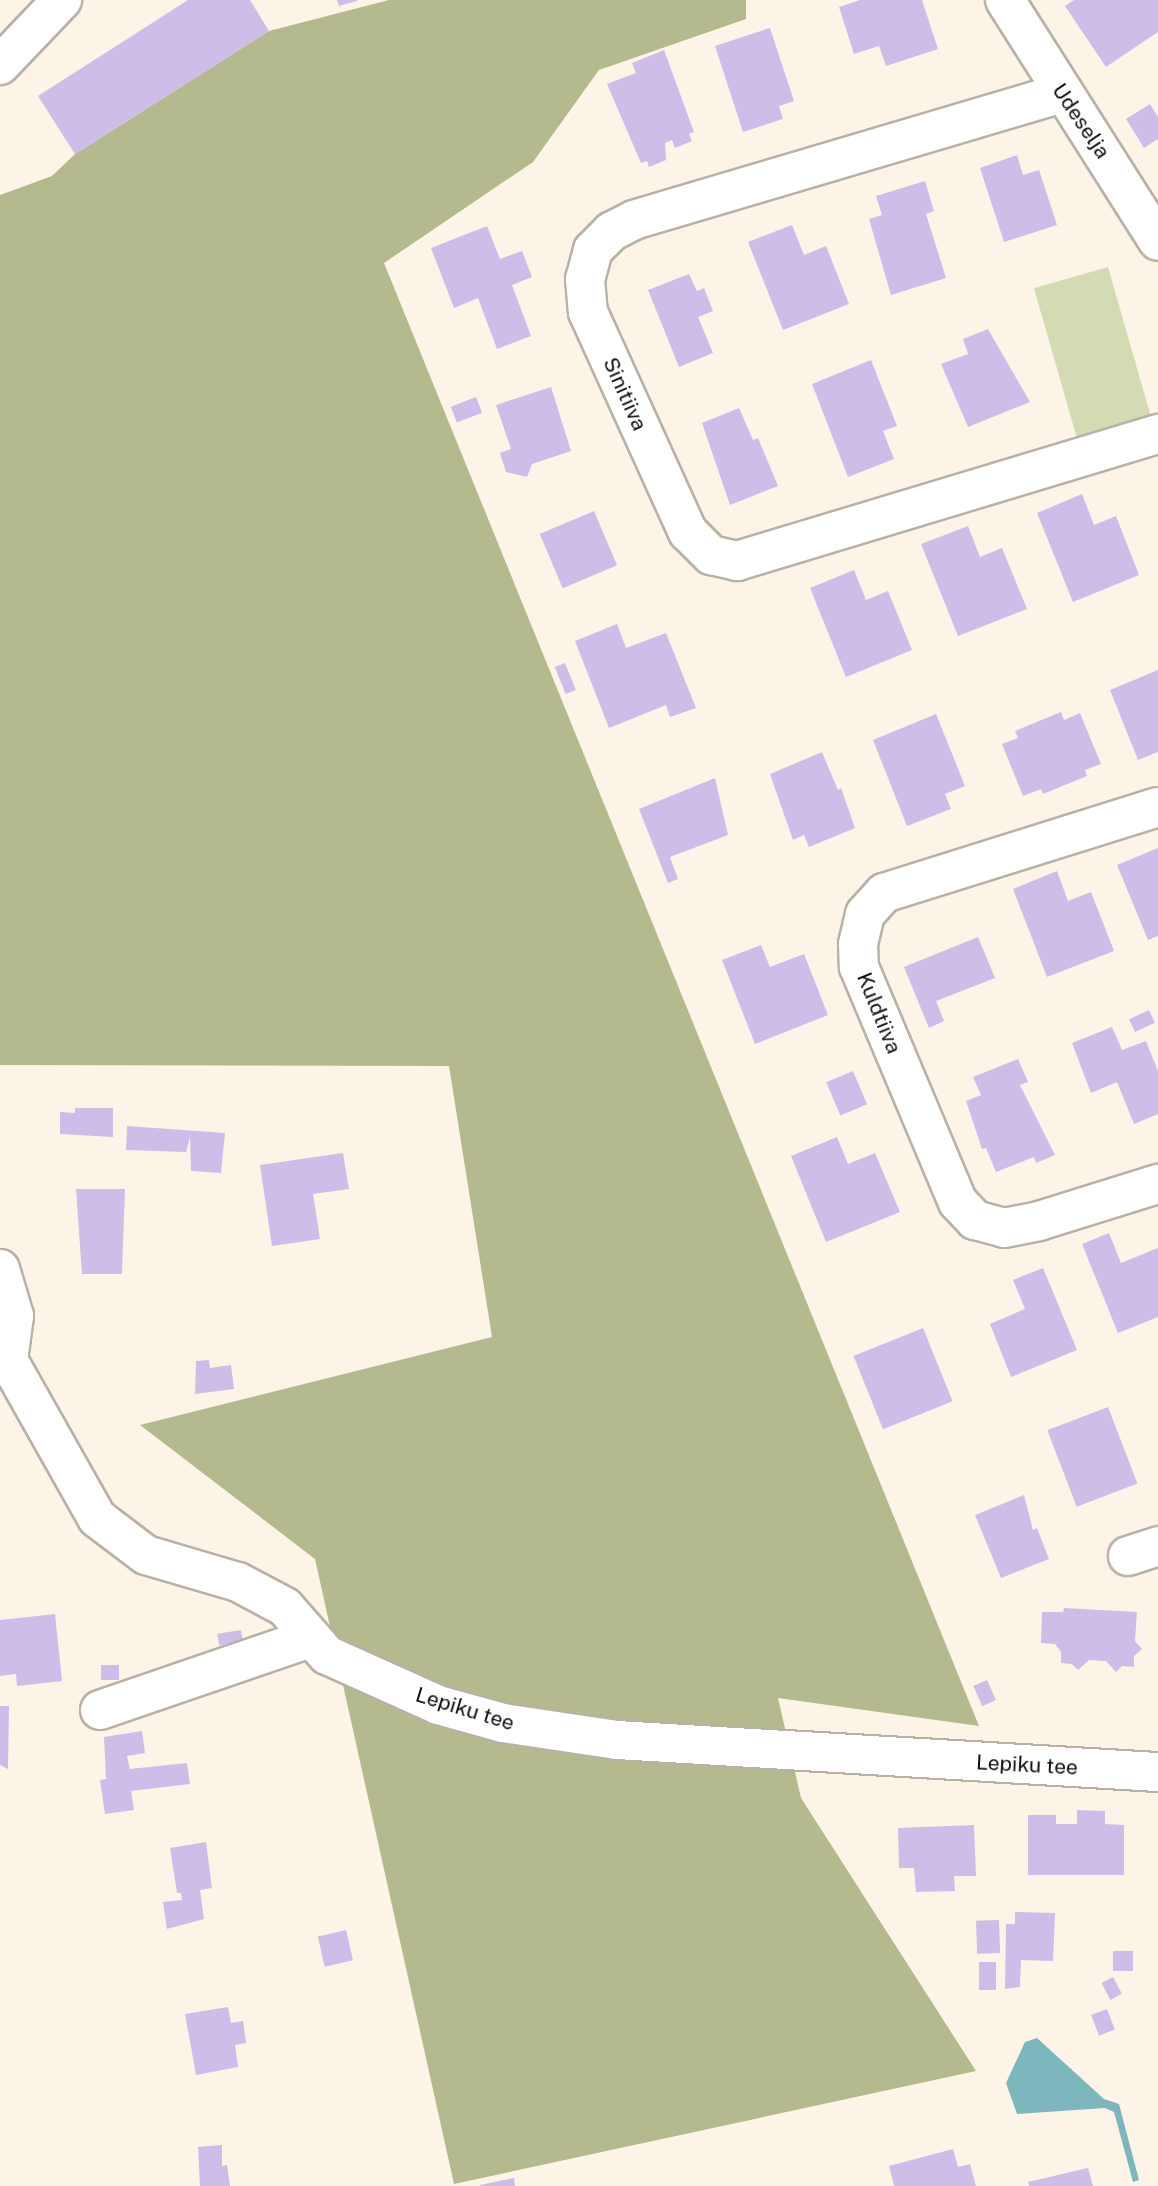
<!DOCTYPE html>
<html>
<head>
<meta charset="utf-8">
<style>
	body { margin:0 }
	#map { position:relative; width:1158px; height:2186px; overflow:hidden; background:#fdf4e8; font-family:"Public Sans",sans-serif }
	div>[style] { position:absolute }
	[style*='--x'] { left:calc(var(--x)*1px); top:calc(var(--y)*1px); width:calc(var(--w)*1px); rotate:calc(var(--a)*1deg) }
	.green>* { inset:0; background:#d4dab2; transform-origin:0 0 }
	.forest>* { inset:0; background:#b4ba8d }
	.water>* { inset:0; background:#7cb7be }
	.building>* { inset:0; background:#cebde8; transform-origin:0 0 }
	.roads { filter:drop-shadow(2px 0 #b9b1a6) drop-shadow(-2px 0 #b9b1a6) drop-shadow(0 2px #b9b1a6) drop-shadow(0 -2px #b9b1a6) }
	.minor>* { height:38px; margin:-19px; padding:0 19px; transform-origin:19px; border-radius:19px; background:#fff }
	span { translate:-50% -50%; white-space:nowrap; text-align:center; line-height:1.15; -webkit-text-stroke:6px #fff; paint-order:stroke }
	.street-label { font-size:21px; color:#110e0a }
</style>
</head>
<body>
<div id="map">
	<div class="green">
		<div style="left:1108px;top:267px;width:155px;height:77px;rotate:74deg"></div>
	</div>
	<div class="forest">
		<div style="clip-path:polygon(389px 0,746px 0,746px 19px,599px 70px,533px 162px,384px 263px,979px 1726px,778px 1698px,801px 1798px,976px 2071px,454px 2184px,315px 1559px,140px 1425px,492px 1337px,449px 1066px,0 1065px,0 195px,52px 176px,75px 154px,269px 31px)"></div>
	</div>
	<div class="water">
		<div style="clip-path:polygon(1037px 2038px,1104px 2099px,1119px 2104px,1139px 2180px,1133px 2182px,1114px 2112px,1105px 2108px,1017px 2114px,1006px 2083px,1025px 2042px)"></div>
	</div>
	<div class="building">
		<div style="clip-path:polygon(188px 0,250px 0,269px 31px,75px 154px,38px 96px)"></div>
		<div style="clip-path:polygon(337px 0,357px 0,357px 1px,339px 6px)"></div>
		<div style="clip-path:polygon(860px 0,922px 0,938px 49px,886px 66px,879px 46px,854px 54px,839px 7px)"></div>
		<div style="clip-path:polygon(1074px 0,1158px 0,1158px 32px,1106px 67px,1065px 6px)"></div>
		<div style="clip-path:polygon(770px 28px,794px 101px,779px 106px,783px 119px,743px 132px,715px 46px)"></div>
		<div style="clip-path:polygon(664px 50px,694px 132px,689px 134px,692px 141px,675px 148px,672px 140px,665px 143px,666px 160px,649px 167px,647px 161px,641px 163px,607px 84px,636px 73px,632px 63px)"></div>
		<div style="clip-path:polygon(1150px 104px,1158px 117px,1158px 139px,1144px 148px,1126px 119px)"></div>
		<div style="clip-path:polygon(1017px 155px,1023px 175px,1039px 170px,1057px 225px,1004px 242px,980px 168px)"></div>
		<div style="clip-path:polygon(925px 181px,934px 211px,926px 214px,946px 278px,891px 295px,869px 219px,882px 215px,876px 196px)"></div>
		<div style="clip-path:polygon(792px 225px,804px 255px,826px 246px,849px 304px,783px 330px,748px 242px)"></div>
		<div style="clip-path:polygon(487px 226px,500px 259px,522px 251px,532px 277px,512px 285px,531px 336px,497px 349px,478px 298px,454px 308px,431px 248px)"></div>
		<div style="clip-path:polygon(689px 274px,697px 291px,704px 288px,713px 311px,698px 317px,713px 353px,679px 367px,648px 290px)"></div>
		<div style="clip-path:polygon(988px 329px,1030px 402px,968px 427px,941px 364px,968px 354px,963px 339px)"></div>
		<div style="clip-path:polygon(871px 360px,897px 426px,883px 431px,894px 459px,848px 477px,812px 384px)"></div>
		<div style="clip-path:polygon(551px 387px,571px 451px,532px 464px,527px 477px,506px 472px,500px 453px,511px 449px,496px 405px)"></div>
		<div style="left:476px;top:397px;width:17px;height:27px;rotate:69deg"></div>
		<div style="clip-path:polygon(739px 408px,753px 440px,758px 438px,778px 486px,730px 505px,702px 423px)"></div>
		<div style="clip-path:polygon(1082px 494px,1094px 525px,1116px 516px,1139px 575px,1073px 602px,1037px 513px)"></div>
		<div style="left:594px;top:511px;width:59px;height:59px;rotate:67deg"></div>
		<div style="clip-path:polygon(968px 526px,980px 557px,1002px 548px,1027px 609px,958px 636px,921px 544px)"></div>
		<div style="clip-path:polygon(854px 570px,866px 600px,888px 591px,912px 650px,846px 677px,810px 588px)"></div>
		<div style="clip-path:polygon(617px 624px,626px 648px,666px 633px,696px 708px,670px 717px,666px 705px,609px 728px,575px 641px)"></div>
		<div style="left:565px;top:663px;width:29px;height:11px;rotate:68deg"></div>
		<div style="clip-path:polygon(1158px 670px,1158px 752px,1138px 760px,1110px 690px)"></div>
		<div style="clip-path:polygon(1061px 712px,1064px 720px,1080px 713px,1101px 764px,1085px 770px,1087px 776px,1043px 794px,1041px 789px,1023px 796px,1002px 744px,1018px 738px,1015px 731px)"></div>
		<div style="clip-path:polygon(936px 714px,965px 786px,945px 794px,951px 809px,907px 826px,873px 740px)"></div>
		<div style="clip-path:polygon(822px 752px,838px 790px,841px 788px,855px 828px,809px 847px,804px 835px,793px 840px,770px 774px)"></div>
		<div style="clip-path:polygon(715px 778px,728px 835px,670px 857px,678px 879px,668px 883px,639px 809px)"></div>
		<div style="clip-path:polygon(1158px 848px,1158px 936px,1148px 940px,1117px 865px)"></div>
		<div style="clip-path:polygon(1057px 871px,1068px 901px,1091px 892px,1114px 951px,1047px 977px,1013px 889px)"></div>
		<div style="clip-path:polygon(978px 937px,995px 978px,936px 1001px,944px 1021px,929px 1028px,904px 967px)"></div>
		<div style="clip-path:polygon(761px 945px,770px 967px,804px 954px,828px 1015px,755px 1044px,722px 960px)"></div>
		<div style="left:1149px;top:1010px;width:14px;height:22px;rotate:65deg"></div>
		<div style="clip-path:polygon(1112px 1027px,1122px 1050px,1146px 1041px,1158px 1071px,1158px 1114px,1134px 1124px,1117px 1082px,1091px 1093px,1072px 1043px)"></div>
		<div style="clip-path:polygon(1018px 1059px,1028px 1082px,1020px 1085px,1055px 1155px,1036px 1163px,1034px 1157px,996px 1172px,986px 1148px,982px 1149px,966px 1101px,981px 1095px,973px 1077px)"></div>
		<div style="left:853px;top:1071px;width:36px;height:29px;rotate:67deg"></div>
		<div style="clip-path:polygon(75px 1108px,113px 1108px,113px 1137px,60px 1134px,60px 1112px,75px 1113px)"></div>
		<div style="clip-path:polygon(127px 1126px,225px 1133px,221px 1173px,191px 1171px,190px 1137px,186px 1152px,126px 1150px)"></div>
		<div style="clip-path:polygon(837px 1137px,848px 1164px,875px 1153px,900px 1212px,826px 1242px,791px 1156px)"></div>
		<div style="clip-path:polygon(343px 1153px,349px 1189px,313px 1194px,320px 1239px,272px 1246px,260px 1165px)"></div>
		<div style="clip-path:polygon(76px 1189px,125px 1189px,122px 1274px,82px 1274px)"></div>
		<div style="clip-path:polygon(1109px 1233px,1121px 1263px,1158px 1248px,1158px 1317px,1118px 1333px,1082px 1244px)"></div>
		<div style="clip-path:polygon(1043px 1268px,1077px 1350px,1011px 1377px,990px 1324px,1025px 1309px,1013px 1280px)"></div>
		<div style="left:923px;top:1328px;width:79px;height:75px;rotate:68deg"></div>
		<div style="clip-path:polygon(209px 1360px,210px 1368px,231px 1365px,234px 1389px,195px 1394px,196px 1361px)"></div>
		<div style="left:1108px;top:1407px;width:82px;height:65px;rotate:69deg"></div>
		<div style="clip-path:polygon(1024px 1495px,1033px 1530px,1037px 1528px,1049px 1559px,1001px 1578px,975px 1515px)"></div>
		<div style="clip-path:polygon(1064px 1608px,1137px 1612px,1135px 1641px,1142px 1649px,1134px 1656px,1134px 1667px,1122px 1666px,1116px 1672px,1106px 1661px,1089px 1660px,1078px 1670px,1072px 1664px,1061px 1663px,1061px 1652px,1055px 1644px,1041px 1643px,1042px 1612px,1063px 1612px)"></div>
		<div style="clip-path:polygon(55px 1614px,62px 1681px,17px 1686px,16px 1674px,0 1676px,0 1620px)"></div>
		<div style="left:241px;top:1630px;width:12px;height:24px;rotate:81deg"></div>
		<div style="left:101px;top:1665px;width:18px;height:15px"></div>
		<div style="left:987px;top:1680px;width:22px;height:15px;rotate:66deg"></div>
		<div style="clip-path:polygon(0 1706px,9px 1706px,8px 1769px,0 1765px)"></div>
		<div style="clip-path:polygon(142px 1731px,145px 1753px,127px 1756px,130px 1769px,187px 1763px,190px 1784px,131px 1791px,134px 1810px,105px 1814px,100px 1780px,106px 1779px,104px 1737px)"></div>
		<div style="clip-path:polygon(1077px 1810px,1105px 1811px,1105px 1824px,1124px 1825px,1124px 1875px,1028px 1875px,1028px 1815px,1056px 1815px,1056px 1824px,1077px 1824px)"></div>
		<div style="clip-path:polygon(974px 1825px,976px 1876px,954px 1876px,955px 1891px,916px 1892px,914px 1868px,899px 1868px,898px 1828px)"></div>
		<div style="clip-path:polygon(206px 1842px,212px 1888px,200px 1890px,204px 1919px,167px 1929px,163px 1902px,182px 1900px,181px 1893px,177px 1893px,170px 1848px)"></div>
		<div style="clip-path:polygon(1015px 1912px,1055px 1913px,1053px 1961px,1021px 1960px,1020px 1987px,1005px 1989px,1006px 1924px,1015px 1924px)"></div>
		<div style="left:999px;top:1920px;width:33px;height:23px;rotate:88deg"></div>
		<div style="left:346px;top:1930px;width:31px;height:29px;rotate:77deg"></div>
		<div style="left:1133px;top:1951px;width:20px;height:20px;rotate:90deg"></div>
		<div style="left:979px;top:1962px;width:17px;height:28px"></div>
		<div style="left:1113px;top:1977px;width:19px;height:13px;rotate:62deg"></div>
		<div style="clip-path:polygon(228px 2007px,231px 2023px,243px 2021px,246px 2043px,235px 2045px,238px 2067px,196px 2075px,185px 2014px)"></div>
		<div style="left:1107px;top:2009px;width:22px;height:17px;rotate:69deg"></div>
		<div style="clip-path:polygon(222px 2145px,222px 2166px,227px 2165px,230px 2186px,200px 2186px,198px 2147px)"></div>
		<div style="clip-path:polygon(953px 2149px,958px 2167px,970px 2164px,976px 2186px,894px 2186px,889px 2166px)"></div>
		<div style="clip-path:polygon(1088px 2168px,1093px 2186px,1029px 2186px,1028px 2182px)"></div>
		<div style="clip-path:polygon(514px 2178px,515px 2186px,480px 2186px,480px 2185px)"></div>
	</div>
	<div class="roads">
		<div class="minor">
			<div style="--x:1005;--y:0;--w:285;--a:57.6"></div>
			<div style="--x:0;--y:65;--w:90;--a:-46.4"></div>
			<div style="--x:1062;--y:93;--w:446;--a:163.5"></div>
			<div style="--x:634;--y:220;--w:25;--a:153"></div>
			<div style="--x:612;--y:231;--w:27;--a:135"></div>
			<div style="--x:593;--y:250;--w:30;--a:105"></div>
			<div style="--x:585;--y:279;--w:33;--a:85"></div>
			<div style="--x:588;--y:312;--w:242;--a:65.6"></div>
			<div style="--x:688;--y:532;--w:33;--a:45"></div>
			<div style="--x:711;--y:555;--w:27;--a:13"></div>
			<div style="--x:737;--y:561;--w:440;--a:-16.8"></div>
			<div style="--x:1158;--y:807;--w:287;--a:162.6"></div>
			<div style="--x:884;--y:893;--w:28;--a:132"></div>
			<div style="--x:865;--y:914;--w:31;--a:103"></div>
			<div style="--x:858;--y:944;--w:23;--a:88"></div>
			<div style="--x:859;--y:967;--w:255;--a:67.2"></div>
			<div style="--x:958;--y:1202;--w:25;--a:47"></div>
			<div style="--x:975;--y:1220;--w:30;--a:15"></div>
			<div style="--x:1004;--y:1228;--w:36;--a:-11"></div>
			<div style="--x:1039;--y:1221;--w:125;--a:-17.3"></div>
			<div style="--x:0;--y:1269;--w:49;--a:73.4"></div>
			<div style="--x:14;--y:1316;--w:44;--a:97.8"></div>
			<div style="--x:8;--y:1360;--w:181;--a:60.6"></div>
			<div style="--x:97;--y:1518;--w:61;--a:37.1"></div>
			<div style="--x:146;--y:1555;--w:96;--a:16.4"></div>
			<div style="--x:238;--y:1582;--w:53;--a:28"></div>
			<div style="--x:285;--y:1607;--w:64;--a:48.8"></div>
			<div style="--x:327;--y:1655;--w:122;--a:24.2"></div>
			<div style="--x:438;--y:1705;--w:67;--a:15.5"></div>
			<div style="--x:503;--y:1723;--w:115;--a:8.5"></div>
			<div style="--x:617;--y:1740;--w:542;--a:3.39"></div>
			<div style="--x:1128;--y:1556;--w:32;--a:-18"></div>
			<div style="--x:100;--y:1710;--w:222;--a:-18.9"></div>
		</div>
	</div>
	<div class="street-label">
		<span style="left:1081px;top:121px;rotate:56deg">Udeselja</span>
		<span style="left:625px;top:394px;rotate:66deg">Sinitiiva</span>
		<span style="left:879px;top:1013px;rotate:68deg">Kuldtiiva</span>
		<span style="left:465px;top:1709px;rotate:17deg">Lepiku tee</span>
		<span style="left:1027px;top:1765px;rotate:3deg">Lepiku tee</span>
	</div>
</div>
</body>
</html>
